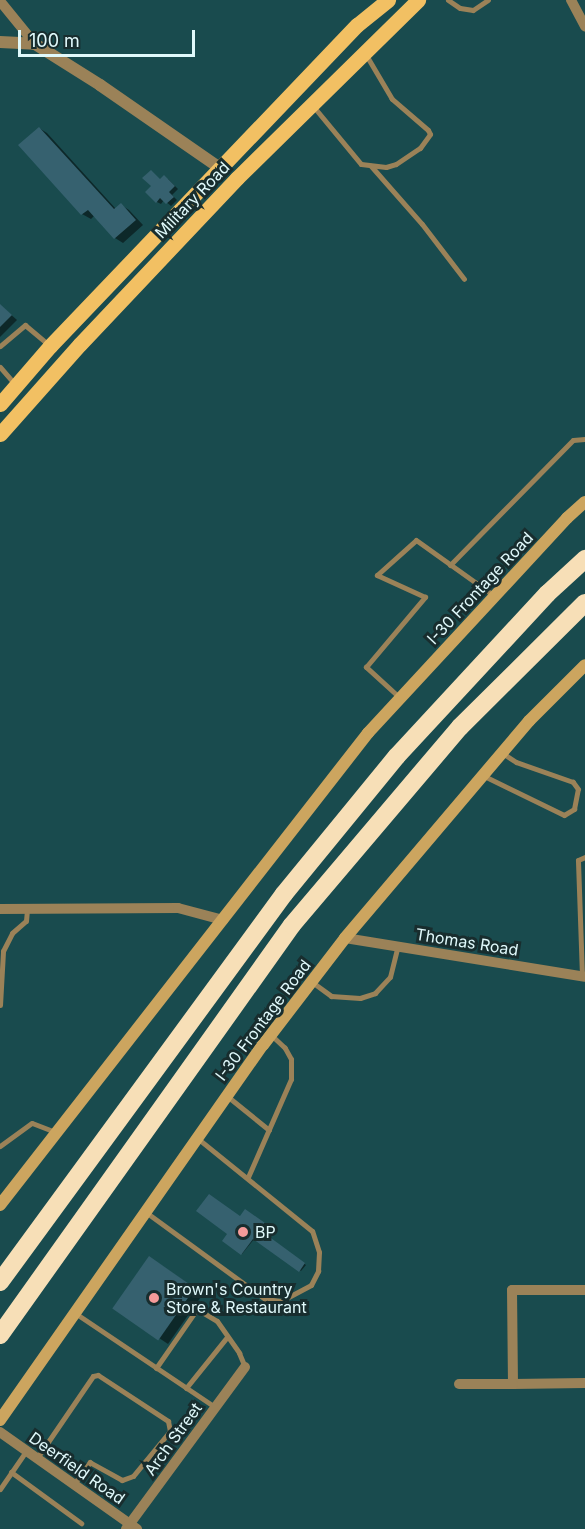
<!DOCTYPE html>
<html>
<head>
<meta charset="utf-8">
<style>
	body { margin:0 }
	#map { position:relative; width:585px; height:1529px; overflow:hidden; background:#194b4e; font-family:Inter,sans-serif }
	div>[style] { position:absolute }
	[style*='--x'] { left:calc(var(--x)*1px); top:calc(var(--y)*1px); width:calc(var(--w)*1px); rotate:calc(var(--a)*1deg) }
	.shadow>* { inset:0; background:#0007 }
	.building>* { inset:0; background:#36616f; transform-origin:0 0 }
	.service>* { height:5px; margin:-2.5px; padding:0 2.5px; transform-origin:2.5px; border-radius:2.5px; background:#9b8258 }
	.minor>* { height:10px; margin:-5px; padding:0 5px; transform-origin:5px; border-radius:5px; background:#9b8258 }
	.tertiary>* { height:12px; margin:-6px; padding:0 6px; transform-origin:6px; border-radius:6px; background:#9b8258 }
	.secondary>* { height:12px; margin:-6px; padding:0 6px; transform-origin:6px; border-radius:6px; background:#cca55f }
	.primary>* { height:15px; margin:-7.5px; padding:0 7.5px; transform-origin:7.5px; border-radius:7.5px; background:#f2c063 }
	.motorway>* { height:18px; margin:-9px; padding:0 9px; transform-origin:9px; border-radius:9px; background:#f7dfb7 }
	.dots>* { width:16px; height:16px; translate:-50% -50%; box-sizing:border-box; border:3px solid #182d2e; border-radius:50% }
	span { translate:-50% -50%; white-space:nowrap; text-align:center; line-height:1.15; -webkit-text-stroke:6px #182d2e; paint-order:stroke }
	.street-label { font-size:16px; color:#e0f9fb }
	.poi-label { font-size:16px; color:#e0f9fb }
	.left { translate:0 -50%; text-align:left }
	.scale { position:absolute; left:18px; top:30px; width:177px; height:27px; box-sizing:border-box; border:3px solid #e0f9fb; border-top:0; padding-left:8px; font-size:18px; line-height:21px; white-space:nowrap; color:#e0f9fb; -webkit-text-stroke:4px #182d2e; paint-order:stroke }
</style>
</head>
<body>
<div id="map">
	<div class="shadow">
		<div style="clip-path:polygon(39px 128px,47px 133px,116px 209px,121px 205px,129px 210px,143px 225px,123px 243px,115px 238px,95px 215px,91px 219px,82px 214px)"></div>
		<div style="clip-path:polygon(168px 179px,178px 189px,172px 195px,177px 200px,171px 206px,164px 200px,161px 204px,157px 202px,161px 180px)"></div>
		<div style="clip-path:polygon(0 305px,17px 320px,0 337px)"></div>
		<div style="clip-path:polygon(247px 1212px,265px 1225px,260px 1232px,306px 1265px,301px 1271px,255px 1238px,242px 1254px,240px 1218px)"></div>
		<div style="clip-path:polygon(158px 1263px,203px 1294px,168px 1344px,114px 1308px)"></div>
	</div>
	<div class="building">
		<div style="clip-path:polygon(39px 127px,114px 209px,121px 203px,136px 220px,114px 239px,88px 210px,81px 215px,18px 145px)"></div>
		<div style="clip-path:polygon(151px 170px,160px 179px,164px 175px,175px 186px,169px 192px,174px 197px,166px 204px,160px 198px,156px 203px,145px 192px,151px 186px,142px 178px)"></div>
		<div style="clip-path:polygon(0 304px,12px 315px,0 327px)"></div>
		<div style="clip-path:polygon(209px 1194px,240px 1216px,245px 1209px,265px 1223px,260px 1230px,305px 1263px,299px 1272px,253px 1239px,241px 1255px,222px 1241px,227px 1234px,196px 1211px)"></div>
		<div style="left:149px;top:1256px;width:56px;height:64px;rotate:35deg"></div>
	</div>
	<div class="service">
		<div style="--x:448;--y:0;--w:14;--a:34"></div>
		<div style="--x:460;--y:8;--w:13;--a:9"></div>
		<div style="--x:473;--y:10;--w:18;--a:-34"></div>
		<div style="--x:313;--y:106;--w:75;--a:50.4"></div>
		<div style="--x:361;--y:164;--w:25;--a:7"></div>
		<div style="--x:386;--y:167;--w:10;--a:-17"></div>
		<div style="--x:396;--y:164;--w:29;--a:-34"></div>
		<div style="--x:420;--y:148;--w:17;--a:-54"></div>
		<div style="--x:430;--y:134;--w:4;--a:-117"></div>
		<div style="--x:428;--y:130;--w:48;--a:-139.3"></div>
		<div style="--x:392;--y:99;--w:51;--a:-120.6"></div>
		<div style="--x:371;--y:166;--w:77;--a:48.7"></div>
		<div style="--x:422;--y:224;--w:69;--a:52.6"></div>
		<div style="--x:0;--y:346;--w:33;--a:-40"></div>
		<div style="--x:25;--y:325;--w:31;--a:40"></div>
		<div style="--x:0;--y:367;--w:21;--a:49"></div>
		<div style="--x:450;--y:565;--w:175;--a:-45.5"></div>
		<div style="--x:573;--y:440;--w:12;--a:-5"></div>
		<div style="--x:399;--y:697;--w:45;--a:-137.7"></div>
		<div style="--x:366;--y:667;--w:92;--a:-49.9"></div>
		<div style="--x:425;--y:597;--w:53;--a:-155.4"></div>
		<div style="--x:377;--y:575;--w:52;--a:-41.9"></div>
		<div style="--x:416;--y:540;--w:95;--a:35.5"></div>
		<div style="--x:484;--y:776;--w:89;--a:26"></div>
		<div style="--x:564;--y:815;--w:12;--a:-31"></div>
		<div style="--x:574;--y:809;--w:20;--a:-79"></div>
		<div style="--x:578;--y:789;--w:9;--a:-126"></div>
		<div style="--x:573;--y:782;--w:60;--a:-160.7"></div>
		<div style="--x:516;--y:762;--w:17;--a:-147"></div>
		<div style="--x:582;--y:976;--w:116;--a:-92"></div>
		<div style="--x:578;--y:860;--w:8;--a:-23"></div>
		<div style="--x:312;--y:982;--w:24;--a:36"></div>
		<div style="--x:331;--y:996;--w:29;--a:4"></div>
		<div style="--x:360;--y:998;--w:16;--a:-18"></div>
		<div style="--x:375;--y:993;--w:22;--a:-47"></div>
		<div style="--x:390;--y:977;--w:32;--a:-76"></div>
		<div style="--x:0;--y:1005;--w:54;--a:-86.8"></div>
		<div style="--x:3;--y:951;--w:20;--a:-63"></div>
		<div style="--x:12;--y:933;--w:18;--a:-41"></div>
		<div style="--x:26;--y:921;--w:12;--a:-85"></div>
		<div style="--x:227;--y:1096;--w:54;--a:39"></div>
		<div style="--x:0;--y:1146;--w:39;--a:-36"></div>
		<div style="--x:32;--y:1123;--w:25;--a:21"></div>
		<div style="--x:248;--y:1177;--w:107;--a:-66.3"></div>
		<div style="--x:291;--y:1079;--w:20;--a:-90"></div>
		<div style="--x:291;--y:1059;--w:13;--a:-119"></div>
		<div style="--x:285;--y:1048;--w:19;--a:-137"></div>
		<div style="--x:147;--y:1213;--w:146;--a:36.1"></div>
		<div style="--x:265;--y:1299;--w:16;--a:7"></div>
		<div style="--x:281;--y:1301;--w:34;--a:-28"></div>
		<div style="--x:311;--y:1285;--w:16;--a:-63"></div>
		<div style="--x:318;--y:1271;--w:19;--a:-87"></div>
		<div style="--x:319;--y:1252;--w:22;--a:-108"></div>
		<div style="--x:312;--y:1231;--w:148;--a:-141"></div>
		<div style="--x:75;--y:1313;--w:169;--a:33.9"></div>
		<div style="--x:156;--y:1368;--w:72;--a:-55.2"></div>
		<div style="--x:197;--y:1309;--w:23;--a:31"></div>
		<div style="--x:217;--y:1321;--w:39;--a:55"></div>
		<div style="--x:239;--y:1353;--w:15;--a:67"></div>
		<div style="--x:186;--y:1388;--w:65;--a:-51.2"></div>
		<div style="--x:37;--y:1458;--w:99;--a:-55.7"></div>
		<div style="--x:93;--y:1376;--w:5;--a:-11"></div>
		<div style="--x:98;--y:1375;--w:84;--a:33.3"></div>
		<div style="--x:168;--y:1421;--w:10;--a:79"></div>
		<div style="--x:170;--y:1431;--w:58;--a:129.4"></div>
		<div style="--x:133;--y:1476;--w:12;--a:160"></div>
		<div style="--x:122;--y:1480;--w:37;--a:-151"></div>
		<div style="--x:90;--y:1462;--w:27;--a:126"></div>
		<div style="--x:11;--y:1472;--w:87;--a:36.1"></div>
		<div style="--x:0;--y:1489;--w:46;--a:-55.6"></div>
	</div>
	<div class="minor">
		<div style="--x:571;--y:0;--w:30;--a:62"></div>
		<div style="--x:0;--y:1;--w:55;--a:50.9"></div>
		<div style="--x:0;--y:909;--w:178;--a:-0.3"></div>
		<div style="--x:178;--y:908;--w:47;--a:14.9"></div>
		<div style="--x:345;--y:938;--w:243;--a:9.2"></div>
		<div style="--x:585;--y:1290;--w:73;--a:180"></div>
		<div style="--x:512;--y:1290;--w:94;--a:89.4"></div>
		<div style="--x:513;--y:1384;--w:72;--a:-0.8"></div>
		<div style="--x:459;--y:1384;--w:54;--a:0"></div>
		<div style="--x:0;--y:1432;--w:168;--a:35.3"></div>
		<div style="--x:126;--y:1529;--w:201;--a:-53.7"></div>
	</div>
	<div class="tertiary">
		<div style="--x:0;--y:42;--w:35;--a:3"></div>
		<div style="--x:35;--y:44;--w:77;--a:32.2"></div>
		<div style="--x:100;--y:85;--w:146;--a:34.7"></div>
	</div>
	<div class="secondary">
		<div style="--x:0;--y:1205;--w:599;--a:-52.06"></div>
		<div style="--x:368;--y:733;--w:293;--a:-47.2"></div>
		<div style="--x:567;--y:518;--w:24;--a:-42"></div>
		<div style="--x:0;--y:1420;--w:458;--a:-55"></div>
		<div style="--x:263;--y:1045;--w:135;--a:-52.5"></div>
		<div style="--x:345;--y:938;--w:285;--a:-49.7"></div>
		<div style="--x:529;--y:721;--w:79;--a:-45"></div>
	</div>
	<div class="primary">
		<div style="--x:0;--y:404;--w:77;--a:-49.2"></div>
		<div style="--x:50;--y:346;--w:444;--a:-46.3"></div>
		<div style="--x:357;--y:25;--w:40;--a:-39"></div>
		<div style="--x:0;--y:434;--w:120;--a:-48.4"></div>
		<div style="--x:80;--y:344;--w:228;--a:-46.6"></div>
		<div style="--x:237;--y:178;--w:254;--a:-44.5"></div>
	</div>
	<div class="motorway">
		<div style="--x:0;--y:1282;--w:481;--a:-53.8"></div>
		<div style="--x:284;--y:894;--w:178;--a:-50.7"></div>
		<div style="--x:397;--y:756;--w:221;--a:-47.2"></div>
		<div style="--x:547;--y:594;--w:52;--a:-42.6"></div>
		<div style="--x:0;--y:1335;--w:503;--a:-54.54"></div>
		<div style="--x:292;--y:925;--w:260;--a:-49.7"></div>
		<div style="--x:460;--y:727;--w:176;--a:-44.8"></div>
	</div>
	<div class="dots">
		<div style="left:243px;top:1232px;background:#f59b9a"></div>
		<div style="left:154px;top:1298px;background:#f59b9a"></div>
	</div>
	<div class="street-label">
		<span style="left:192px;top:200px;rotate:-46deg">Military Road</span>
		<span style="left:480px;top:588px;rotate:-47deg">I-30 Frontage Road</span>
		<span style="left:467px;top:942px;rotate:9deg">Thomas Road</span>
		<span style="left:263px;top:1020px;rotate:-53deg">I-30 Frontage Road</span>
		<span style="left:173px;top:1439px;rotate:-54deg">Arch Street</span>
		<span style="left:77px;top:1468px;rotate:35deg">Deerfield Road</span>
	</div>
	<div class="poi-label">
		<span class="left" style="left:255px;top:1232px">BP</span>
		<span class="left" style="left:166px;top:1298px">Brown's Country<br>Store &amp; Restaurant</span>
	</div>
	<div class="scale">100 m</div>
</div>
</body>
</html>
